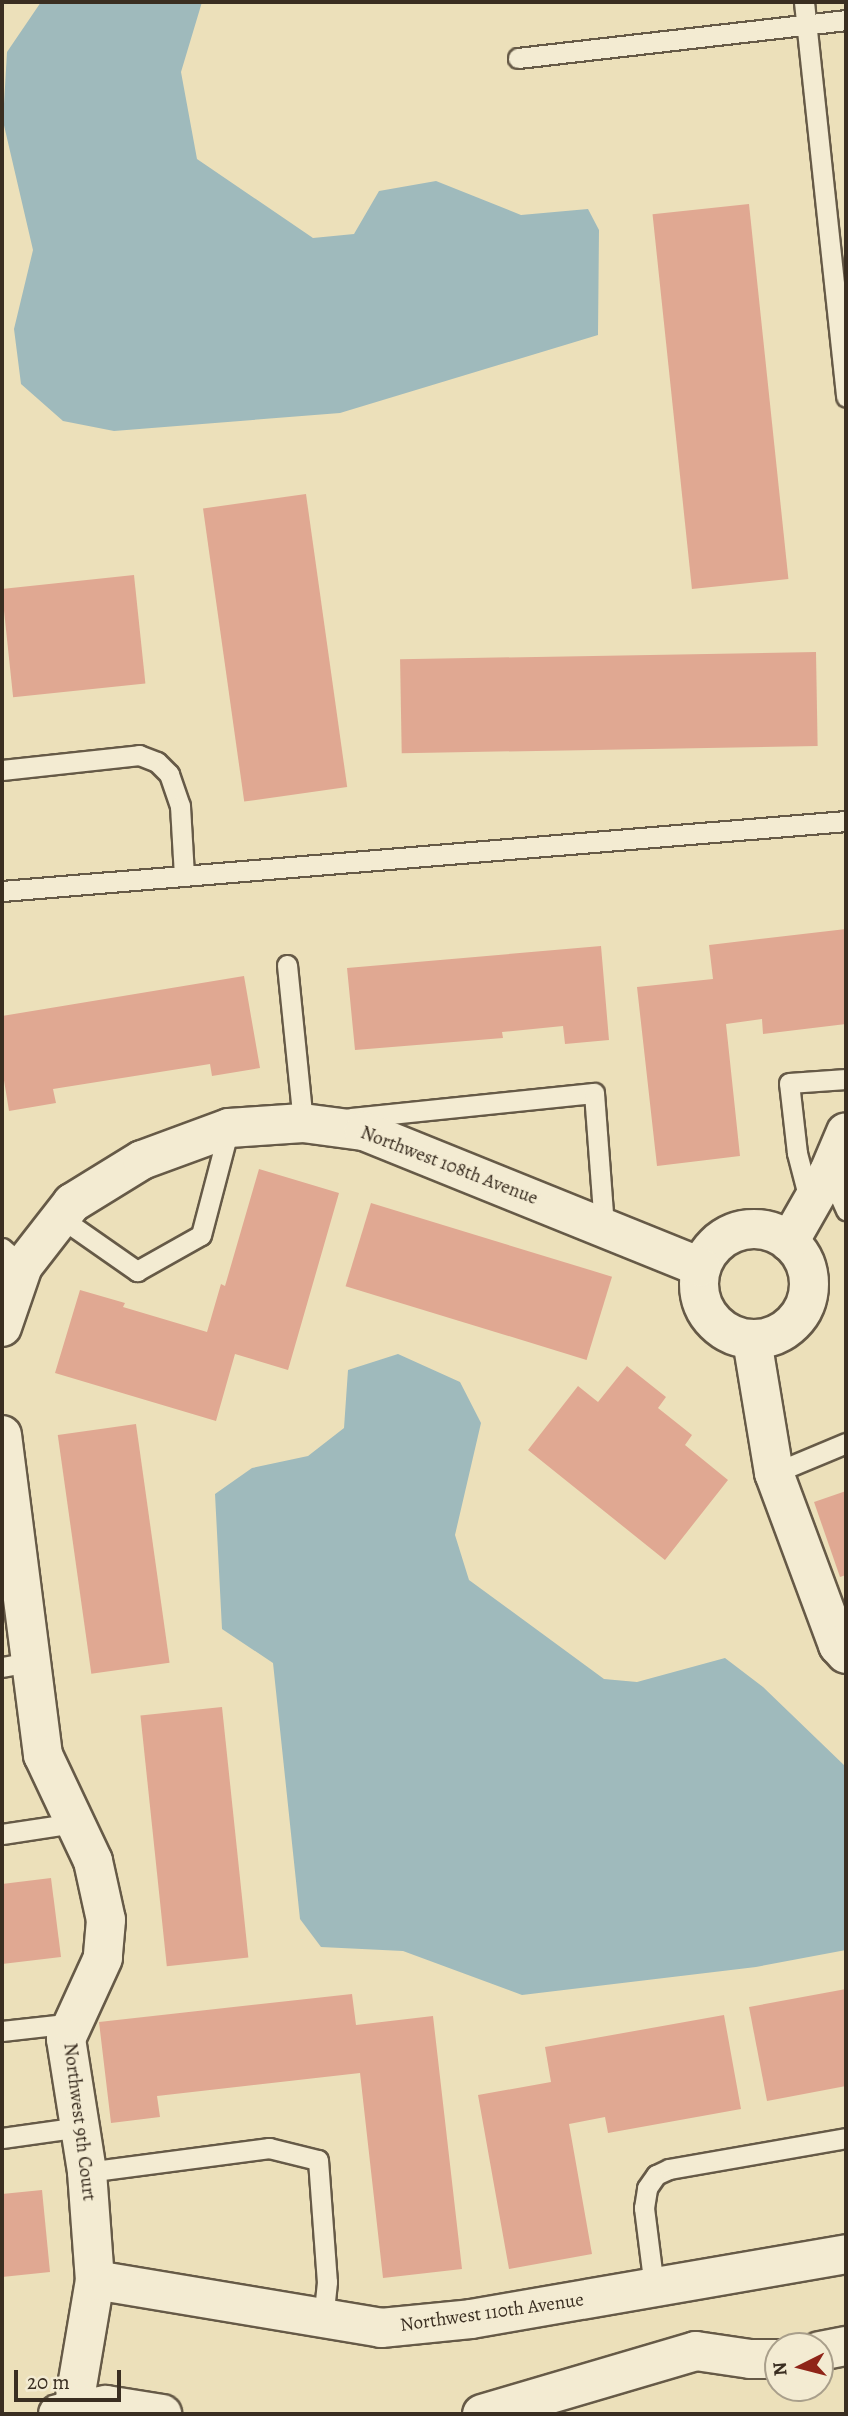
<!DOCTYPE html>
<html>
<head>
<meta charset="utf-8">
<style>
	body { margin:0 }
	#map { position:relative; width:848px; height:2416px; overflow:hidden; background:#ece0ba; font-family:Alegreya,serif }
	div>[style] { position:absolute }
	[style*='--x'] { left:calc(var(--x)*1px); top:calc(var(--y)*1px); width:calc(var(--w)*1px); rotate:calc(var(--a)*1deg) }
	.water>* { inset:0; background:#9fbabc }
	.building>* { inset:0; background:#e0a892; transform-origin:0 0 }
	.roads { filter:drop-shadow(2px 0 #665a47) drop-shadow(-2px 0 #665a47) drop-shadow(0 2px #665a47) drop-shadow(0 -2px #665a47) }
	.service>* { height:19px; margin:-9.5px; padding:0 9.5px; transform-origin:9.5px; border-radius:9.5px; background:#f3ebd2 }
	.minor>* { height:38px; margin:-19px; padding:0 19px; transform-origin:19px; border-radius:19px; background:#f3ebd2 }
	.minor>.ring { margin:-19px; padding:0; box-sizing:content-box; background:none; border:38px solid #f3ebd2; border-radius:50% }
	span { translate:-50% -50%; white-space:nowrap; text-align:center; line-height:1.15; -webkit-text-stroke:7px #f3ebd2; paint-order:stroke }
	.street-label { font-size:19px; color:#3a2e21 }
	.frame { position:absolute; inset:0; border:4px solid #3a2e21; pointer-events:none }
	.north { position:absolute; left:764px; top:2332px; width:70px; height:70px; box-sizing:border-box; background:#f3ebd2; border:2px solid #a99f8b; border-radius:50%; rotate:264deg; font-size:19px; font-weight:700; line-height:28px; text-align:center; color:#3a2e21 }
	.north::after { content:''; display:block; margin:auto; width:24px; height:32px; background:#8f2418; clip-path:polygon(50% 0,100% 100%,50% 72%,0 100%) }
	.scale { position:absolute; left:14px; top:2370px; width:107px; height:32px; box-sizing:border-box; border:4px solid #3a2e21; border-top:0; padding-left:9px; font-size:21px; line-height:24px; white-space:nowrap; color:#3a2e21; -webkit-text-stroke:5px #f3ebd2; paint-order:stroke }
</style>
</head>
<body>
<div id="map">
	<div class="water">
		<div style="clip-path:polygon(41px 2px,202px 2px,181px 72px,197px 159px,313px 238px,354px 234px,379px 191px,436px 181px,521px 215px,588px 209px,599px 230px,598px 335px,340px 413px,114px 431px,63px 421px,21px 384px,14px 329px,33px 250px,3px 121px,7px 52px)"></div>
		<div style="clip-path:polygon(398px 1354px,460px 1382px,481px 1423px,455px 1535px,469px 1580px,604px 1679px,637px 1682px,725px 1658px,763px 1687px,846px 1767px,846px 1950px,756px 1967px,522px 1995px,403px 1951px,321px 1947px,300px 1919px,273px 1663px,222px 1629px,215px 1494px,252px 1468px,308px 1456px,344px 1428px,348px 1370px)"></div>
	</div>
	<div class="building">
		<div style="left:749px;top:204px;width:377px;height:97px;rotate:84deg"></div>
		<div style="left:306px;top:494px;width:296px;height:104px;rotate:82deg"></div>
		<div style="left:134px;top:575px;width:109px;height:133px;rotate:84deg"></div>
		<div style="left:816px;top:652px;width:94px;height:416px;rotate:89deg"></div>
		<div style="clip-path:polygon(846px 929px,846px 1024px,763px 1034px,762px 1019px,726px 1024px,740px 1156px,657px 1166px,637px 987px,713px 979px,709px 945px)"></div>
		<div style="clip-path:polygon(601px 946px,609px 1040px,565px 1044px,563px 1026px,502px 1032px,503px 1038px,355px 1050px,347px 968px)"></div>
		<div style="clip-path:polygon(244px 976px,260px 1068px,212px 1076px,210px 1064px,53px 1089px,56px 1103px,9px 1111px,2px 1068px,2px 1016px)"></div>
		<div style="clip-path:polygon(259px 1169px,339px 1193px,288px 1370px,235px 1354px,216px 1421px,55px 1373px,80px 1290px,125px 1303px,123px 1307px,207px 1332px,221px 1284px,225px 1286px)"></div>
		<div style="left:371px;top:1203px;width:252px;height:87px;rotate:17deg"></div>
		<div style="clip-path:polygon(627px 1366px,666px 1397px,658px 1408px,692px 1435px,685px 1445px,728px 1480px,665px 1560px,528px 1450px,578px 1386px,598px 1402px)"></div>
		<div style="left:136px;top:1424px;width:241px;height:79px;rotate:82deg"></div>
		<div style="clip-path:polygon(846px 1491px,846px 1575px,840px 1577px,814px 1502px)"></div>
		<div style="left:222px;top:1707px;width:252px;height:82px;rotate:84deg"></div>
		<div style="clip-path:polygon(51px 1878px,61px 1957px,2px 1964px,2px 1884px)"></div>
		<div style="clip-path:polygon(846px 1989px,846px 2086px,767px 2101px,749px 2007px)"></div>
		<div style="clip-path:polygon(352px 1994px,356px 2025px,433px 2016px,462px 2269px,383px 2278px,360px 2073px,157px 2096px,160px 2117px,111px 2123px,99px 2022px)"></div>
		<div style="clip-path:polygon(724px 2015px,741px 2109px,608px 2133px,605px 2117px,569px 2124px,592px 2254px,509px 2269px,478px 2095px,551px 2082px,545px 2047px)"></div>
		<div style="clip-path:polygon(42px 2190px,50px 2272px,2px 2277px,2px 2194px)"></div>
	</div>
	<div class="roads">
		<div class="service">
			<div style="--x:804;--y:2;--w:397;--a:83.9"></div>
			<div style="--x:518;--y:58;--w:330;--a:-6.6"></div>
			<div style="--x:2;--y:770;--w:138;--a:-6.2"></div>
			<div style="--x:139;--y:755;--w:19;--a:21"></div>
			<div style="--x:157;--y:762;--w:17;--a:45"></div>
			<div style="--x:169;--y:774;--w:34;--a:71"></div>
			<div style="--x:180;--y:806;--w:70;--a:86.7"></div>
			<div style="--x:2;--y:891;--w:847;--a:-4.74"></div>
			<div style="--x:287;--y:965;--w:159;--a:84.2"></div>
			<div style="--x:303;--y:1123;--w:5;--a:-11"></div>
			<div style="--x:351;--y:1118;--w:244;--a:-5.9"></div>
			<div style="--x:594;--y:1093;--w:132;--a:85.7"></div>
			<div style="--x:829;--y:1172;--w:42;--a:65.9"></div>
			<div style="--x:810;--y:1203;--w:52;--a:-104.6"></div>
			<div style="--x:797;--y:1153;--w:70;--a:-96.5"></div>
			<div style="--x:789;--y:1083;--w:57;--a:-4"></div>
			<div style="--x:61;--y:1218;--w:93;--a:34.9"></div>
			<div style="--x:137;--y:1271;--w:73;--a:-29.4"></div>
			<div style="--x:201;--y:1235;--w:111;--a:-75.3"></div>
			<div style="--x:2;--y:1248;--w:28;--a:41"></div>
			<div style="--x:774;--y:1473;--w:78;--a:-22.6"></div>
			<div style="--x:2;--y:1667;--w:29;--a:-10"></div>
			<div style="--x:2;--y:1834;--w:74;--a:-8.6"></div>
			<div style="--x:2;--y:2031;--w:71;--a:-6.4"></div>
			<div style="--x:2;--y:2138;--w:79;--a:-8"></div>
			<div style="--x:87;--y:2172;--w:184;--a:-7.5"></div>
			<div style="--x:269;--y:2148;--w:50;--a:13.8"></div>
			<div style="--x:318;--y:2160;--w:122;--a:85.8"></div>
			<div style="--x:327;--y:2282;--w:37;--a:96"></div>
			<div style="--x:654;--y:2287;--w:80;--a:-97.2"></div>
			<div style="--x:644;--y:2208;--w:20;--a:-81"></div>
			<div style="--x:647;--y:2188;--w:16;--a:-55"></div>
			<div style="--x:656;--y:2175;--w:14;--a:-25"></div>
			<div style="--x:669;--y:2169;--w:180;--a:-9.9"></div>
		</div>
		<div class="minor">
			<div class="ring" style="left:699px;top:1229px;width:72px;height:72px"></div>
			<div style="--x:789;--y:1242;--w:81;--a:-60.3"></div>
			<div style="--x:829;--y:1172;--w:43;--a:-67"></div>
			<div style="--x:2;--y:1327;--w:65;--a:-71"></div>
			<div style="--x:23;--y:1266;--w:80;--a:-52.1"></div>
			<div style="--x:72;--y:1203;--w:82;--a:-31.6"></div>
			<div style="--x:142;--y:1160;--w:93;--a:-20.2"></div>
			<div style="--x:229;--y:1128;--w:74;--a:-3.9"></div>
			<div style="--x:303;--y:1123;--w:62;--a:7.5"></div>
			<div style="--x:364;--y:1131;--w:363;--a:22"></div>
			<div style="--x:752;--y:1340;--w:135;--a:80.6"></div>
			<div style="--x:774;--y:1473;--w:184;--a:69.6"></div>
			<div style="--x:838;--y:1645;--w:12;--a:48"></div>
			<div style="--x:2;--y:1435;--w:323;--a:82.7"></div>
			<div style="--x:43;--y:1755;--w:117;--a:64.7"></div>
			<div style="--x:93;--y:1861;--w:60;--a:77.6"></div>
			<div style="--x:106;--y:1920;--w:38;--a:95"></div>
			<div style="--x:103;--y:1958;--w:89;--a:114.6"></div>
			<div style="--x:66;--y:2039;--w:135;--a:81"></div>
			<div style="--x:87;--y:2172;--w:108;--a:85.8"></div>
			<div style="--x:95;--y:2280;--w:132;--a:99.6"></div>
			<div style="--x:95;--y:2280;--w:290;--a:9.5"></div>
			<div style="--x:381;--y:2328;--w:90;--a:-5.7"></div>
			<div style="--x:471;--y:2319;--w:381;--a:-9.8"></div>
			<div style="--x:820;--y:2351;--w:26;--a:-11"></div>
			<div style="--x:58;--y:2414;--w:49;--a:-10.6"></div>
			<div style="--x:106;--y:2405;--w:57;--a:9.1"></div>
			<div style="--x:482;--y:2414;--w:223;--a:-16.4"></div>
			<div style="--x:696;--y:2351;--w:55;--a:8.4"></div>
			<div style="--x:750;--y:2359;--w:28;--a:0"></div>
		</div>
	</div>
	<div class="street-label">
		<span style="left:449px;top:1166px;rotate:21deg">Northwest 108th Avenue</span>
		<span style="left:79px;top:2122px;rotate:83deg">Northwest 9th Court</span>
		<span style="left:492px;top:2313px;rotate:-8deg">Northwest 110th Avenue</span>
	</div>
	<div class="frame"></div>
	<div class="north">N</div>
	<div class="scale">20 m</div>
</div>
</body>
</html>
